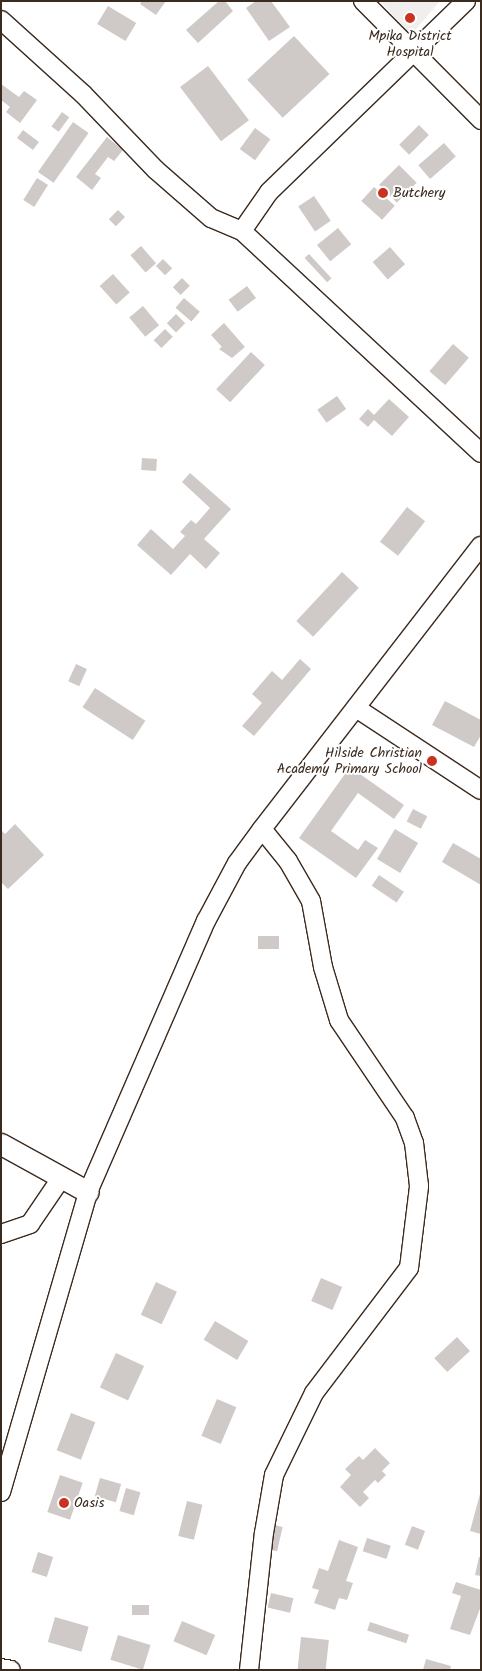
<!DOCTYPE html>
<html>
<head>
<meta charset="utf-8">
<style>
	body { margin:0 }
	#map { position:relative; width:482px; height:1671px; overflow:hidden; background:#fff; font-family:Kalam,sans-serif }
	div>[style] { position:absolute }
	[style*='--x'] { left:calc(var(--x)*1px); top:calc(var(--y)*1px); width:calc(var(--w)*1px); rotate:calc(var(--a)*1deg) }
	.built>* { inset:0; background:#f1efee }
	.building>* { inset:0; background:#cfcac7; transform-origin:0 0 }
	.roads { filter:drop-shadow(1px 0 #3b2a1e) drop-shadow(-1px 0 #3b2a1e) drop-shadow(0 1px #3b2a1e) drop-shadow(0 -1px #3b2a1e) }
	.minor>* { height:18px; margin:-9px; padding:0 9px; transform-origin:9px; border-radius:9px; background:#fff }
	.major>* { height:21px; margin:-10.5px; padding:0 10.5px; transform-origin:10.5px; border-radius:10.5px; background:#fff }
	.dots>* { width:14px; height:14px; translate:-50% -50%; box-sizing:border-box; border:2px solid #fff; border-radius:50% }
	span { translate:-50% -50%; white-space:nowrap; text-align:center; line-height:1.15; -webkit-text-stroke:4px #fff; paint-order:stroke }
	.poi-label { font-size:14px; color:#3b2a1e }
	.left { translate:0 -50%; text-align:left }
	.right { translate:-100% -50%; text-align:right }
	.frame { position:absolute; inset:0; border:2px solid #3b2a1e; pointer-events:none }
</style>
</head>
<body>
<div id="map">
	<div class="built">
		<div style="clip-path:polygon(380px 1px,440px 1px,411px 35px)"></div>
	</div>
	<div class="building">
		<div style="clip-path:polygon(142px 1px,166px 1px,156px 15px,140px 4px)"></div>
		<div style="clip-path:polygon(219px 1px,225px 1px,233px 11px,198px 43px,186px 30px)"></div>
		<div style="clip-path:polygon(256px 1px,271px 1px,290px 27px,269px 41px,246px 8px)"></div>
		<div style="left:108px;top:6px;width:33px;height:21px;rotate:31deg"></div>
		<div style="left:294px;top:36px;width:52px;height:64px;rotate:47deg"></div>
		<div style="left:208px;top:66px;width:68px;height:35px;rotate:53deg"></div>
		<div style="clip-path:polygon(1px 84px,19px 97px,24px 91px,37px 100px,20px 123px,6px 112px,10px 107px,1px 100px)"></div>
		<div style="left:62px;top:112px;width:9px;height:18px;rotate:36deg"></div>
		<div style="left:73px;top:122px;width:19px;height:61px;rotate:35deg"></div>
		<div style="left:419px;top:125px;width:14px;height:28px;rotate:45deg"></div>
		<div style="left:255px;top:128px;width:19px;height:26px;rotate:36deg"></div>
		<div style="left:23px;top:130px;width:20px;height:10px;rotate:37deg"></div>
		<div style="clip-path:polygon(107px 137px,123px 150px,114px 161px,108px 157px,95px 174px,101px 178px,92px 190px,76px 177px)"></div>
		<div style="left:444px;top:143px;width:18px;height:34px;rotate:49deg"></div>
		<div style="left:399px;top:165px;width:25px;height:28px;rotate:45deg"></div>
		<div style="left:37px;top:178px;width:13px;height:26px;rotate:32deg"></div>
		<div style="left:374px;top:187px;width:28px;height:19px;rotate:42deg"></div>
		<div style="left:314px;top:196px;width:30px;height:19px;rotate:56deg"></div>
		<div style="left:118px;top:210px;width:10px;height:13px;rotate:45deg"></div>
		<div style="left:338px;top:228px;width:21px;height:27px;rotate:51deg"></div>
		<div style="left:141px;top:246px;width:23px;height:14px;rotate:49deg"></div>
		<div style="left:390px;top:247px;width:23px;height:23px;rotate:49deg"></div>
		<div style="left:309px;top:254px;width:33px;height:6px;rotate:47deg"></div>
		<div style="left:163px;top:259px;width:13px;height:10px;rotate:45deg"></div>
		<div style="left:113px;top:274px;width:25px;height:18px;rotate:48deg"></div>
		<div style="left:182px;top:278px;width:11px;height:13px;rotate:45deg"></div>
		<div style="left:247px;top:286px;width:15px;height:23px;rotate:53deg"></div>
		<div style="left:184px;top:298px;width:21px;height:13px;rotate:41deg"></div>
		<div style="left:143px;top:306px;width:25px;height:18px;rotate:50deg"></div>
		<div style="left:176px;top:314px;width:13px;height:13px;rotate:45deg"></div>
		<div style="clip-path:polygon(224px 323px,245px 347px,232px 358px,219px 349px,222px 347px,211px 335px)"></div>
		<div style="left:165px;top:329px;width:11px;height:16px;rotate:45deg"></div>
		<div style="left:453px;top:344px;width:21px;height:36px;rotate:41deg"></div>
		<div style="left:251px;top:352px;width:19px;height:51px;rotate:43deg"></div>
		<div style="left:337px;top:396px;width:16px;height:24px;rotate:55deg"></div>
		<div style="clip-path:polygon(389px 399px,409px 417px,392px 436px,374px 420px,368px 427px,359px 419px,368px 409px,374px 415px)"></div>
		<div style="left:142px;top:458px;width:15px;height:12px;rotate:4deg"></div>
		<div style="clip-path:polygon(190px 473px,231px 509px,204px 539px,220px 553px,206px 569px,190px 554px,171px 575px,137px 545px,151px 529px,173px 549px,185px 536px,180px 532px,191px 520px,196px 524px,210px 508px,182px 482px)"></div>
		<div style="left:407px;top:507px;width:23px;height:44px;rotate:38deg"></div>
		<div style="left:342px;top:572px;width:23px;height:67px;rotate:43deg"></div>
		<div style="clip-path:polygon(300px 659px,311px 669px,254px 736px,242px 726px,262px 703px,252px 694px,272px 671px,282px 680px)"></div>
		<div style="left:76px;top:664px;width:12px;height:19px;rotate:24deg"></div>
		<div style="left:95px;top:688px;width:60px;height:23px;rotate:33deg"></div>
		<div style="clip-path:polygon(445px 701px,481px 720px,481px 735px,474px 747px,432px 725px)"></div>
		<div style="clip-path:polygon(350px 767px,404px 805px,394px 819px,358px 793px,331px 831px,358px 850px,365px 840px,378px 848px,356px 878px,299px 838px)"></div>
		<div style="left:413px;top:809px;width:16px;height:14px;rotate:27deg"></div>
		<div style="clip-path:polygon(15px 824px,44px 855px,8px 889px,1px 882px,1px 830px,5px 834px)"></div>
		<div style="left:395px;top:829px;width:27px;height:35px;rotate:31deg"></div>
		<div style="clip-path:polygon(453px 843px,481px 859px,481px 885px,442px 862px)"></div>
		<div style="left:379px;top:875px;width:30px;height:13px;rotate:34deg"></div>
		<div style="left:258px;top:936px;width:21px;height:13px"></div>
		<div style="left:321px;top:1278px;width:23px;height:25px;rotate:23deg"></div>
		<div style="left:156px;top:1282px;width:23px;height:36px;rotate:25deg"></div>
		<div style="left:215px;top:1321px;width:39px;height:22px;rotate:31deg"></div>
		<div style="left:457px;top:1337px;width:19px;height:31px;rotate:47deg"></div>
		<div style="left:116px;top:1353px;width:31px;height:38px;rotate:25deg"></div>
		<div style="left:217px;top:1399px;width:21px;height:40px;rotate:23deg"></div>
		<div style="left:71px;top:1413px;width:26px;height:40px;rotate:21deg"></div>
		<div style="clip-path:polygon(375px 1448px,390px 1463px,382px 1471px,386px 1475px,378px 1483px,375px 1480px,363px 1492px,369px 1498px,360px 1507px,340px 1487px,351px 1475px,345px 1469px,359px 1456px,363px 1460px)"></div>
		<div style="left:60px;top:1475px;width:24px;height:39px;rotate:19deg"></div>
		<div style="left:100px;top:1478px;width:22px;height:19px;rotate:16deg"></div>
		<div style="left:126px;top:1488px;width:15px;height:24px;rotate:16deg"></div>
		<div style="clip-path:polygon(480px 1494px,481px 1494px,481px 1534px,470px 1531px)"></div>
		<div style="left:187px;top:1501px;width:16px;height:36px;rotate:14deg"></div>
		<div style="left:270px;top:1524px;width:13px;height:25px;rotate:13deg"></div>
		<div style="left:412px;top:1526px;width:14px;height:20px;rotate:21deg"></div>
		<div style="left:367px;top:1538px;width:25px;height:14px;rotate:18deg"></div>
		<div style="clip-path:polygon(339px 1540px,358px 1547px,346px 1581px,353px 1583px,347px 1600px,339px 1598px,335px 1610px,314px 1603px,319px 1590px,312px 1588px,319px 1568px,328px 1571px)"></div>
		<div style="left:38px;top:1552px;width:16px;height:21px;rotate:18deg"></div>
		<div style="clip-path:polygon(479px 1557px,481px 1557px,481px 1576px,475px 1575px)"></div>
		<div style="clip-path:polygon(456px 1582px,481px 1590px,481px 1606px,470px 1635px,450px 1629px,461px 1596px,452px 1593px)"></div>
		<div style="left:271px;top:1593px;width:23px;height:15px;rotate:13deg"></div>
		<div style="left:132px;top:1605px;width:17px;height:10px"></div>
		<div style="left:55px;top:1617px;width:35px;height:26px;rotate:16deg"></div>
		<div style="left:182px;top:1621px;width:36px;height:22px;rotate:23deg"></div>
		<div style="left:370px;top:1622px;width:41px;height:9px;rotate:18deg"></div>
		<div style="left:118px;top:1635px;width:34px;height:26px;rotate:17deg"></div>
		<div style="left:301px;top:1637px;width:28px;height:33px;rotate:6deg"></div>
		<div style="clip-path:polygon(426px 1659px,451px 1666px,450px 1670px,423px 1670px)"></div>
	</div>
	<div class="roads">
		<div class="minor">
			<div style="--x:363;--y:1;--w:168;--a:45.2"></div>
			<div style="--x:466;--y:1;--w:274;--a:135.9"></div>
			<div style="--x:269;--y:192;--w:47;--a:124.7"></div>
			<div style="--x:242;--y:231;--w:326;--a:42.9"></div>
			<div style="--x:1;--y:20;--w:110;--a:42.1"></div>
			<div style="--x:83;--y:94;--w:105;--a:46.2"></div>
			<div style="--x:156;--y:170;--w:73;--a:41.1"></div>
			<div style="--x:211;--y:218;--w:34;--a:23"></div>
			<div style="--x:356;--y:708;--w:149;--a:33.3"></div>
			<div style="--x:1;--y:1234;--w:31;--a:-19"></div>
			<div style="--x:30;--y:1224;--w:57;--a:-55.8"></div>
			<div style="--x:1;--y:1492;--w:312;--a:-73.8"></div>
			<div style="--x:88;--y:1192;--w:296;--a:-66.5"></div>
			<div style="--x:206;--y:921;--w:66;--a:-61.9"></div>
			<div style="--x:237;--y:863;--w:42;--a:-53.7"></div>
			<div style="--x:262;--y:829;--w:358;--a:-52.3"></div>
			<div style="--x:1;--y:1668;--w:10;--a:11"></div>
			<div style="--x:249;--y:1670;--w:138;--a:-83.8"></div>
			<div style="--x:264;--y:1533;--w:59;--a:-80.2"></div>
			<div style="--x:274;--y:1475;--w:91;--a:-64"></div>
			<div style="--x:314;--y:1393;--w:157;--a:-52.8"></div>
			<div style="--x:409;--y:1268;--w:83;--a:-83"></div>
			<div style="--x:419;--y:1186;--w:43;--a:-96.6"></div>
			<div style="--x:414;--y:1143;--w:27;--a:-110"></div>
			<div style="--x:405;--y:1118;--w:118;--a:-124"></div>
			<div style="--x:339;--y:1020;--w:55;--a:-106.8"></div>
			<div style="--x:323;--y:967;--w:67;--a:-100.3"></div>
			<div style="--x:311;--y:901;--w:46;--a:-119.9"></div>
			<div style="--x:288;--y:861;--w:41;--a:-129.1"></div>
		</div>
		<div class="major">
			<div style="--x:1;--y:1144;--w:99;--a:28.9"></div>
		</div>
	</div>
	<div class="dots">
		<div style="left:410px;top:18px;background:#c8321e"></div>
		<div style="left:383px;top:193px;background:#c8321e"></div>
		<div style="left:432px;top:761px;background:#c8321e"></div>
		<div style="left:64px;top:1503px;background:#c8321e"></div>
	</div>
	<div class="poi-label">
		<span style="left:410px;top:44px">Mpika District<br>Hospital</span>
		<span class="left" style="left:393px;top:193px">Butchery</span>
		<span class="right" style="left:422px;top:761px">Hilside Christian<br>Academy Primary School</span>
		<span class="left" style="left:74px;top:1503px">Oasis</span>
	</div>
	<div class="frame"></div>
</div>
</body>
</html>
